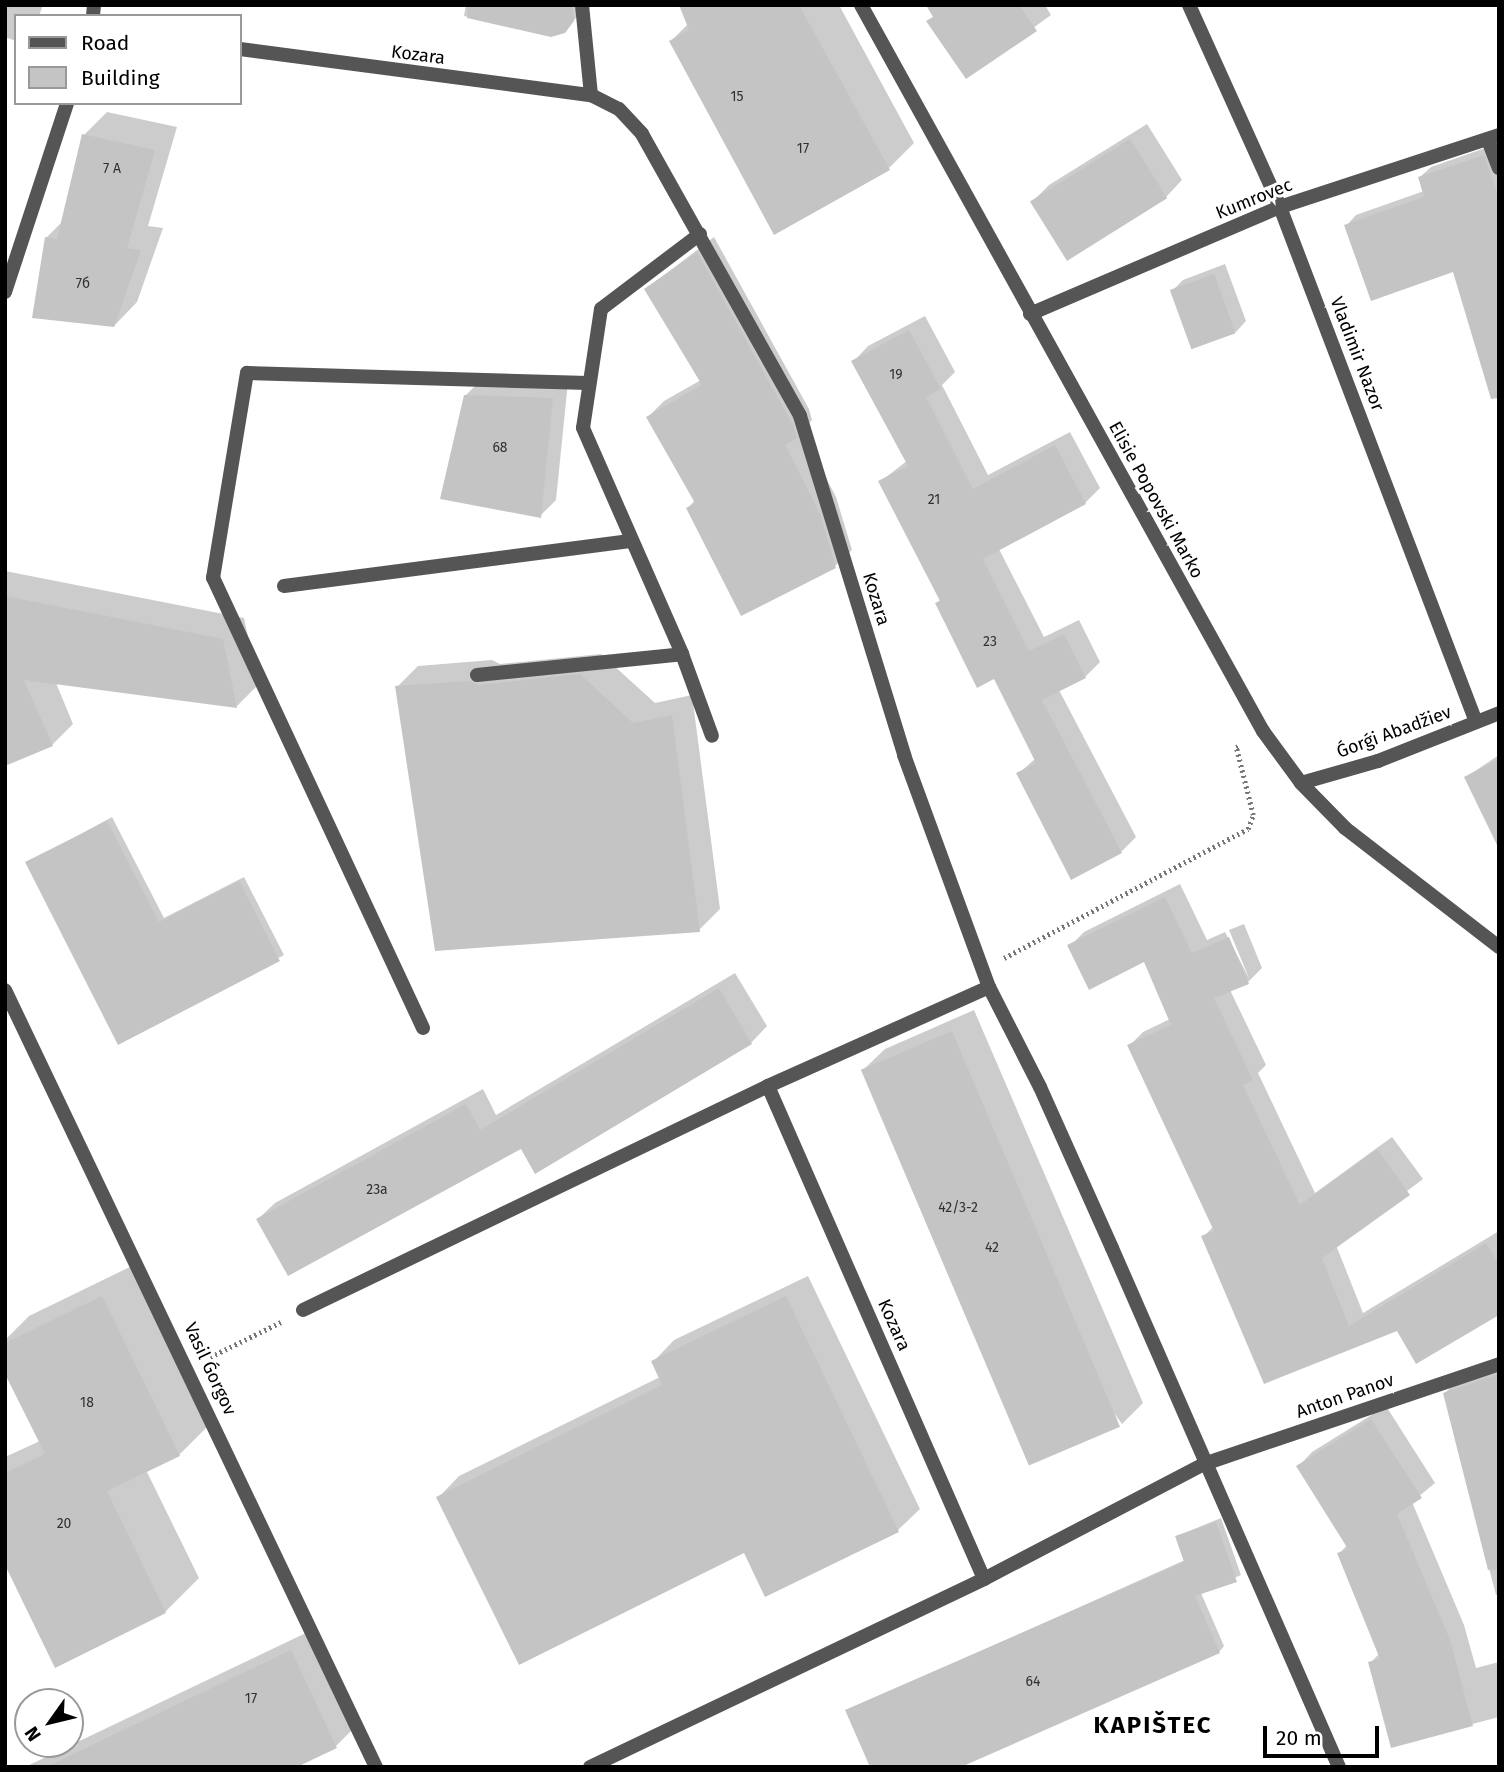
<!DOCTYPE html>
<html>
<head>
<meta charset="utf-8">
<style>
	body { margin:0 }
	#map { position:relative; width:1504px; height:1772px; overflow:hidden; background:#fff; font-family:"Fira Sans",sans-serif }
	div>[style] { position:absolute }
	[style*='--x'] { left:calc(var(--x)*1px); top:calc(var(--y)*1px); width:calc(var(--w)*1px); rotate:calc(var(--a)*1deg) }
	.shadow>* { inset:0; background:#0003 }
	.building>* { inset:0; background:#c4c4c4; transform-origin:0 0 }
	.path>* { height:4.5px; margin-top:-2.25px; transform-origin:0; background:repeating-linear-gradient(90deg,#777 0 2px,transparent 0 5.5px) }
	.service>* { height:14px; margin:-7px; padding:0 7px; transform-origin:7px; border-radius:7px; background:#555 }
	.minor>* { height:14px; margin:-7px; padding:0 7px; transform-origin:7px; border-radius:7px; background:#555 }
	span { translate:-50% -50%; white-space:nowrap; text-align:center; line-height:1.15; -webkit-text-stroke:6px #fff; paint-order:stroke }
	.number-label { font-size:14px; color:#313131 }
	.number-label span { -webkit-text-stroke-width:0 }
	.street-label { font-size:18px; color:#000 }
	.district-label { font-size:24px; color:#000; font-weight:700; letter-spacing:2px }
	.frame { position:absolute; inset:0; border:7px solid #000; pointer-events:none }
	.legend { position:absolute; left:14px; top:14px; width:228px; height:91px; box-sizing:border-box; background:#fff; border:2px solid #999; margin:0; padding:9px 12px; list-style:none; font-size:21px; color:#000 }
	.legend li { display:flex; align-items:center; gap:14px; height:35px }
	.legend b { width:35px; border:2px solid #999 }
	.north { position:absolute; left:14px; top:1688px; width:70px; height:70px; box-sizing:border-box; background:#fff; border:2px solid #999; border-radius:50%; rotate:236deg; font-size:19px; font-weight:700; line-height:28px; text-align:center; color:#000 }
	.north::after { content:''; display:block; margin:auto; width:24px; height:32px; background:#000; clip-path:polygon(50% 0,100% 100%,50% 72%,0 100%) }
	.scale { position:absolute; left:1263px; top:1726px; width:116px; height:32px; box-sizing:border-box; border:4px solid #000; border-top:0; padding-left:9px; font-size:21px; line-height:24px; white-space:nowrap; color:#000; -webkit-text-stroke:5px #fff; paint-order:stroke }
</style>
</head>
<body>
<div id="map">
	<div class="shadow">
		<div style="clip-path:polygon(5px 5px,43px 5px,39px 16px,16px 16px,16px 41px,5px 37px)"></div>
		<div style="clip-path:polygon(466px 5px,582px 5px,583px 10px,564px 31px,551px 35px,464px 16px)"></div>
		<div style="clip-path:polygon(681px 5px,839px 5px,914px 143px,889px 168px,671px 41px,688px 24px)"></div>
		<div style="clip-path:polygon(928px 5px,1045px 5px,1051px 15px,966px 77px,929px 21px,934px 16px)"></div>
		<div style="clip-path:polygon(107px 112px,177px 127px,148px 226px,163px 228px,137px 302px,114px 326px,46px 238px,63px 221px,84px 135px)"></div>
		<div style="clip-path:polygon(1147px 124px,1182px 180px,1166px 197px,1033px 201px,1049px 185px)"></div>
		<div style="clip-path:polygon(1494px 145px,1499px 155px,1499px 352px,1454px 270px,1346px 226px,1356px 215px,1424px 191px,1420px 177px,1431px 167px)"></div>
		<div style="clip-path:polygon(714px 237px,809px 409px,812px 420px,802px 431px,836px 497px,852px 550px,835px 566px,688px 508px,695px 500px,648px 417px,664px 401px,701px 380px,646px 289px)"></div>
		<div style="clip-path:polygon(1225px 264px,1246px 321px,1236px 332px,1172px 291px,1183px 280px)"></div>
		<div style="clip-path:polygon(925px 316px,955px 372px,942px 385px,988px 475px,1070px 432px,1100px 488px,1085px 503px,999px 549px,1044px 637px,1079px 620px,1100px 662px,1085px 677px,1059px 690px,1136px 837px,1121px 852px,1018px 774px,1036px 758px,995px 677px,937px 603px,941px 599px,881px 481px,908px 460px,854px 361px,868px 346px)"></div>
		<div style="clip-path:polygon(482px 379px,568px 382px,556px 500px,540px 516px,465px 396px)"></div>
		<div style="clip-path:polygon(5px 571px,244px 618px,258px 685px,237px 706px,56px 683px,73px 724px,52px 745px,5px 765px)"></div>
		<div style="clip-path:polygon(601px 654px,655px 703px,692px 695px,720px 909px,699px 930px,397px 687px,418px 666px,492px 660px,500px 664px)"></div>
		<div style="clip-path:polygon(1499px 755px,1499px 844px,1466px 777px)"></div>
		<div style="clip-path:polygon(112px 817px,164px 918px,244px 877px,284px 955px,119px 1042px,27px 863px)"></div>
		<div style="clip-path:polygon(1180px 884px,1207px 940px,1225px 932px,1249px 978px,1229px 930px,1244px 924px,1262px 968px,1248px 982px,1230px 990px,1266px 1065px,1258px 1073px,1315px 1193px,1392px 1137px,1423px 1179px,1336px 1245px,1363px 1313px,1499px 1231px,1499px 1313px,1397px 1329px,1265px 1381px,1203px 1237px,1213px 1227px,1129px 1046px,1143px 1032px,1170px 1019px,1145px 960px,1070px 946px,1084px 932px)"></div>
		<div style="clip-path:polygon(735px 973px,767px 1026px,751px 1043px,258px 1219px,275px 1203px,483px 1089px,496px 1115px)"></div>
		<div style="clip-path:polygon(974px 1010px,1143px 1403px,1122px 1424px,863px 1070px,885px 1049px)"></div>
		<div style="clip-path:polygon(136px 1264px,213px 1421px,179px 1455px,146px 1470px,199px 1578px,165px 1612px,5px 1561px,5px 1457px,40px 1441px,5px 1370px,5px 1340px,29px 1316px)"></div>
		<div style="clip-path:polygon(808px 1276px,920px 1509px,898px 1530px,765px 1594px,744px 1551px,438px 1498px,459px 1476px,660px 1377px,653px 1362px,674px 1340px)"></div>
		<div style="clip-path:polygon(1499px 1367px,1499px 1594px,1496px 1595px,1444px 1394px,1459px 1379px)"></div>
		<div style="clip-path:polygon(1386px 1406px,1435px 1483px,1412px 1502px,1464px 1625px,1476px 1668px,1499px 1662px,1499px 1717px,1392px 1745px,1370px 1663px,1379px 1654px,1339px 1554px,1347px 1545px,1298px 1467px,1312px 1452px)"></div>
		<div style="clip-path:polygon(1221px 1518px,1241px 1575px,1201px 1593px,1224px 1646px,1219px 1652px,847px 1711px,1185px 1560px,1177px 1536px)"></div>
		<div style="clip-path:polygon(312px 1630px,357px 1725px,336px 1746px,293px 1767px,25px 1767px)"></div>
	</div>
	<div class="building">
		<div style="clip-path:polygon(469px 5px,572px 5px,574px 21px,565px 33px,551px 37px,467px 18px)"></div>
		<div style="clip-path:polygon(679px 5px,799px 5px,890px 170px,774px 235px,669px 41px,689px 30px)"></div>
		<div style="clip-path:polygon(926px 5px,1019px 5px,1037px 31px,966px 79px,926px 21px,933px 17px)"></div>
		<div style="clip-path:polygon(82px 134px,155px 150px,127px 248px,141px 250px,114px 327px,32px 318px,45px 237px,57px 239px)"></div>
		<div style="left:1130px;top:139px;width:70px;height:118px;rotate:58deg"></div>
		<div style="clip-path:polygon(1484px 155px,1499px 198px,1499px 398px,1491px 399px,1453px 272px,1371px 301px,1344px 225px,1424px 197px,1418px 177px)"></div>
		<div style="clip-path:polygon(697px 252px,793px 425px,797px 438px,785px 445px,820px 514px,836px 568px,741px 616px,686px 508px,695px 503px,646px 417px,702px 385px,644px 289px)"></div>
		<div style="left:1214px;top:274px;width:63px;height:47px;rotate:70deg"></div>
		<div style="clip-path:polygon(909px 330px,941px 389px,926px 397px,973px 489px,1055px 445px,1086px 504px,983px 559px,1029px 651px,1064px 634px,1086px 678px,1042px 700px,1122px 853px,1071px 880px,1016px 773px,1036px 763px,994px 679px,977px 688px,935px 603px,940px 601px,878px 481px,908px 466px,851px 361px)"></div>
		<div style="clip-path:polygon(464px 395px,553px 398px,541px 518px,440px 499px)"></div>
		<div style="clip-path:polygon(5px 596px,223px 639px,237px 708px,24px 680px,53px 746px,5px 766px)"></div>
		<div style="clip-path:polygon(580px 674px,633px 723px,672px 715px,700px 932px,435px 951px,395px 686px,470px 681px,478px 685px)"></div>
		<div style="clip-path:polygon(1499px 759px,1499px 849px,1464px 777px)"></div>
		<div style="clip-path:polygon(107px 821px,159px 922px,239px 881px,280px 961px,118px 1045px,25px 862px)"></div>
		<div style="clip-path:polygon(1165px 897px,1192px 953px,1229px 937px,1249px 984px,1214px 998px,1253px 1080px,1243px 1085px,1300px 1205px,1377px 1149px,1410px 1195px,1322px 1258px,1349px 1326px,1486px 1243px,1499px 1264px,1499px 1315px,1416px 1364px,1397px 1331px,1264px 1384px,1201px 1236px,1214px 1231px,1127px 1045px,1171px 1025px,1144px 962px,1089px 990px,1067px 945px)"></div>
		<div style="clip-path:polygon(719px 988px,752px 1044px,535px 1174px,521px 1149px,288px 1276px,256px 1219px,466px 1104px,480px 1130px)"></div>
		<div style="left:952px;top:1031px;width:430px;height:99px;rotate:67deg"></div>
		<div style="clip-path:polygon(102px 1296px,180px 1456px,107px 1491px,166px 1613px,55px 1668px,5px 1565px,5px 1473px,45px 1454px,5px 1374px,5px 1343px)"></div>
		<div style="clip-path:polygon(786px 1296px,899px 1532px,765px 1597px,744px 1553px,519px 1665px,436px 1497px,662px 1385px,651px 1361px)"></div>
		<div style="clip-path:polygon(1499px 1374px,1499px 1569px,1488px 1570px,1443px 1393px)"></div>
		<div style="clip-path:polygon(1371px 1419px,1422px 1498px,1397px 1514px,1450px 1640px,1473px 1726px,1391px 1748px,1368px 1662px,1380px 1659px,1337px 1553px,1348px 1549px,1296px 1466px)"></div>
		<div style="clip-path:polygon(1216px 1522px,1237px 1582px,1195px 1596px,1220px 1653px,961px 1767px,870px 1767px,845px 1710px,1184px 1562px,1175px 1536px)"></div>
		<div style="clip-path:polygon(291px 1650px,337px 1748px,297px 1767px,46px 1767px)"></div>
	</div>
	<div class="path">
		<div style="--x:1004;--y:958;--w:276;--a:-27.9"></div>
		<div style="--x:1248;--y:829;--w:15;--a:-70"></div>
		<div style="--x:1253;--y:815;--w:70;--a:-104"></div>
		<div style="--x:1236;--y:747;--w:5;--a:-22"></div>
		<div style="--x:210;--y:1357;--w:79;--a:-26.2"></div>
	</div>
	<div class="service">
		<div style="--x:284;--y:586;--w:351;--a:-7.4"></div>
		<div style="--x:423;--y:1028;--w:497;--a:-115"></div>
		<div style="--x:213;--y:578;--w:208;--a:-80.6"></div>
		<div style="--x:247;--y:373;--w:341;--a:1.7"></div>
		<div style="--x:768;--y:1086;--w:538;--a:66.34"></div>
	</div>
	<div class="minor">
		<div style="--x:582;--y:5;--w:90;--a:84.3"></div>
		<div style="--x:591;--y:95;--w:31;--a:27"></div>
		<div style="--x:619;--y:109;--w:34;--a:47"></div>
		<div style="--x:642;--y:134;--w:323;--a:60.7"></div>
		<div style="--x:800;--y:416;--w:355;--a:72.9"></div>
		<div style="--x:904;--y:755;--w:247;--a:69.9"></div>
		<div style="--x:989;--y:987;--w:112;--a:63"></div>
		<div style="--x:1040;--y:1087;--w:176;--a:65.9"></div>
		<div style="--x:1112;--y:1248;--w:566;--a:66.38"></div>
		<div style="--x:861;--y:5;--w:830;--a:61.03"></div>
		<div style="--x:1263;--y:731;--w:64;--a:53.8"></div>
		<div style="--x:1301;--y:783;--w:63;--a:45.6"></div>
		<div style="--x:1345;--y:828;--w:195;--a:37.7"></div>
		<div style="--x:1189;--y:5;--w:222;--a:65.7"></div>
		<div style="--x:1280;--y:207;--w:551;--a:69.16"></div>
		<div style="--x:93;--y:16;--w:11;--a:-85"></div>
		<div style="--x:240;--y:49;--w:354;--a:7.5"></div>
		<div style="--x:1488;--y:140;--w:30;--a:69"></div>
		<div style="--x:700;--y:234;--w:124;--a:142.9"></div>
		<div style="--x:601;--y:309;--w:120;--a:98.6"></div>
		<div style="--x:583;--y:428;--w:247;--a:66.3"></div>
		<div style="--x:682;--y:654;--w:87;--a:69.9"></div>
		<div style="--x:5;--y:292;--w:199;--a:-71.8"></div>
		<div style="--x:1030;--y:314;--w:272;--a:-23.2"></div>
		<div style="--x:1280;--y:207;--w:231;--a:-18.2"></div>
		<div style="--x:477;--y:675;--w:206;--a:-5.8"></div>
		<div style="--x:1301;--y:783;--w:80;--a:-15.9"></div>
		<div style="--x:1378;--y:761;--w:130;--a:-21.6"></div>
		<div style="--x:5;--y:990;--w:861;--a:64.48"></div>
		<div style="--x:303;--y:1310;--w:516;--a:-25.72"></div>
		<div style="--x:768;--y:1086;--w:242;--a:-24.1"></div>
		<div style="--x:590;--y:1767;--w:437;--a:-25.5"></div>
		<div style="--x:984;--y:1579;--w:248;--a:-27.6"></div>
		<div style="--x:1204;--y:1464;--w:311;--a:-18.7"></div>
	</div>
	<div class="number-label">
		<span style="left:737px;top:97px">15</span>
		<span style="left:803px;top:149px">17</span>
		<span style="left:112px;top:169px">7 A</span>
		<span style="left:83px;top:284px">7б</span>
		<span style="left:896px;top:375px">19</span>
		<span style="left:500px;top:448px">68</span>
		<span style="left:934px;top:500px">21</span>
		<span style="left:990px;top:642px">23</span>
		<span style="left:377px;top:1190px">23a</span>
		<span style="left:958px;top:1208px">42/3-2</span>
		<span style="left:992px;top:1248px">42</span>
		<span style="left:87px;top:1403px">18</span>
		<span style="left:64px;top:1524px">20</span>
		<span style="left:1033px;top:1682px">64</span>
		<span style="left:251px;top:1699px">17</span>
	</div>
	<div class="street-label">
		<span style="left:418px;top:55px;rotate:7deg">Kozara</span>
		<span style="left:1254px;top:199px;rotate:-22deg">Kumrovec</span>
		<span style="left:1357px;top:354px;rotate:69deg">Vladimir Nazor</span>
		<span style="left:1156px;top:500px;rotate:61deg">Elisie Popovski Marko</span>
		<span style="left:876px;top:599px;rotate:73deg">Kozara</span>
		<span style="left:1394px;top:732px;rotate:-20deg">Ǵorǵi Abadžiev</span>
		<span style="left:894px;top:1325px;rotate:66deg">Kozara</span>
		<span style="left:210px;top:1369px;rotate:65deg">Vasil Ǵorgov</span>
		<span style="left:1345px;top:1396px;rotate:-19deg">Anton Panov</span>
	</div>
	<div class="district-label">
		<span style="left:1153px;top:1726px">KAPIŠTEC</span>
	</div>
	<div class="frame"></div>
	<ul class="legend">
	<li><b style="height:9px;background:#555"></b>Road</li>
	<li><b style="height:19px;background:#c4c4c4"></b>Building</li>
	</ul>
	<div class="north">N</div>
	<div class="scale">20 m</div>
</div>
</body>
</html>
